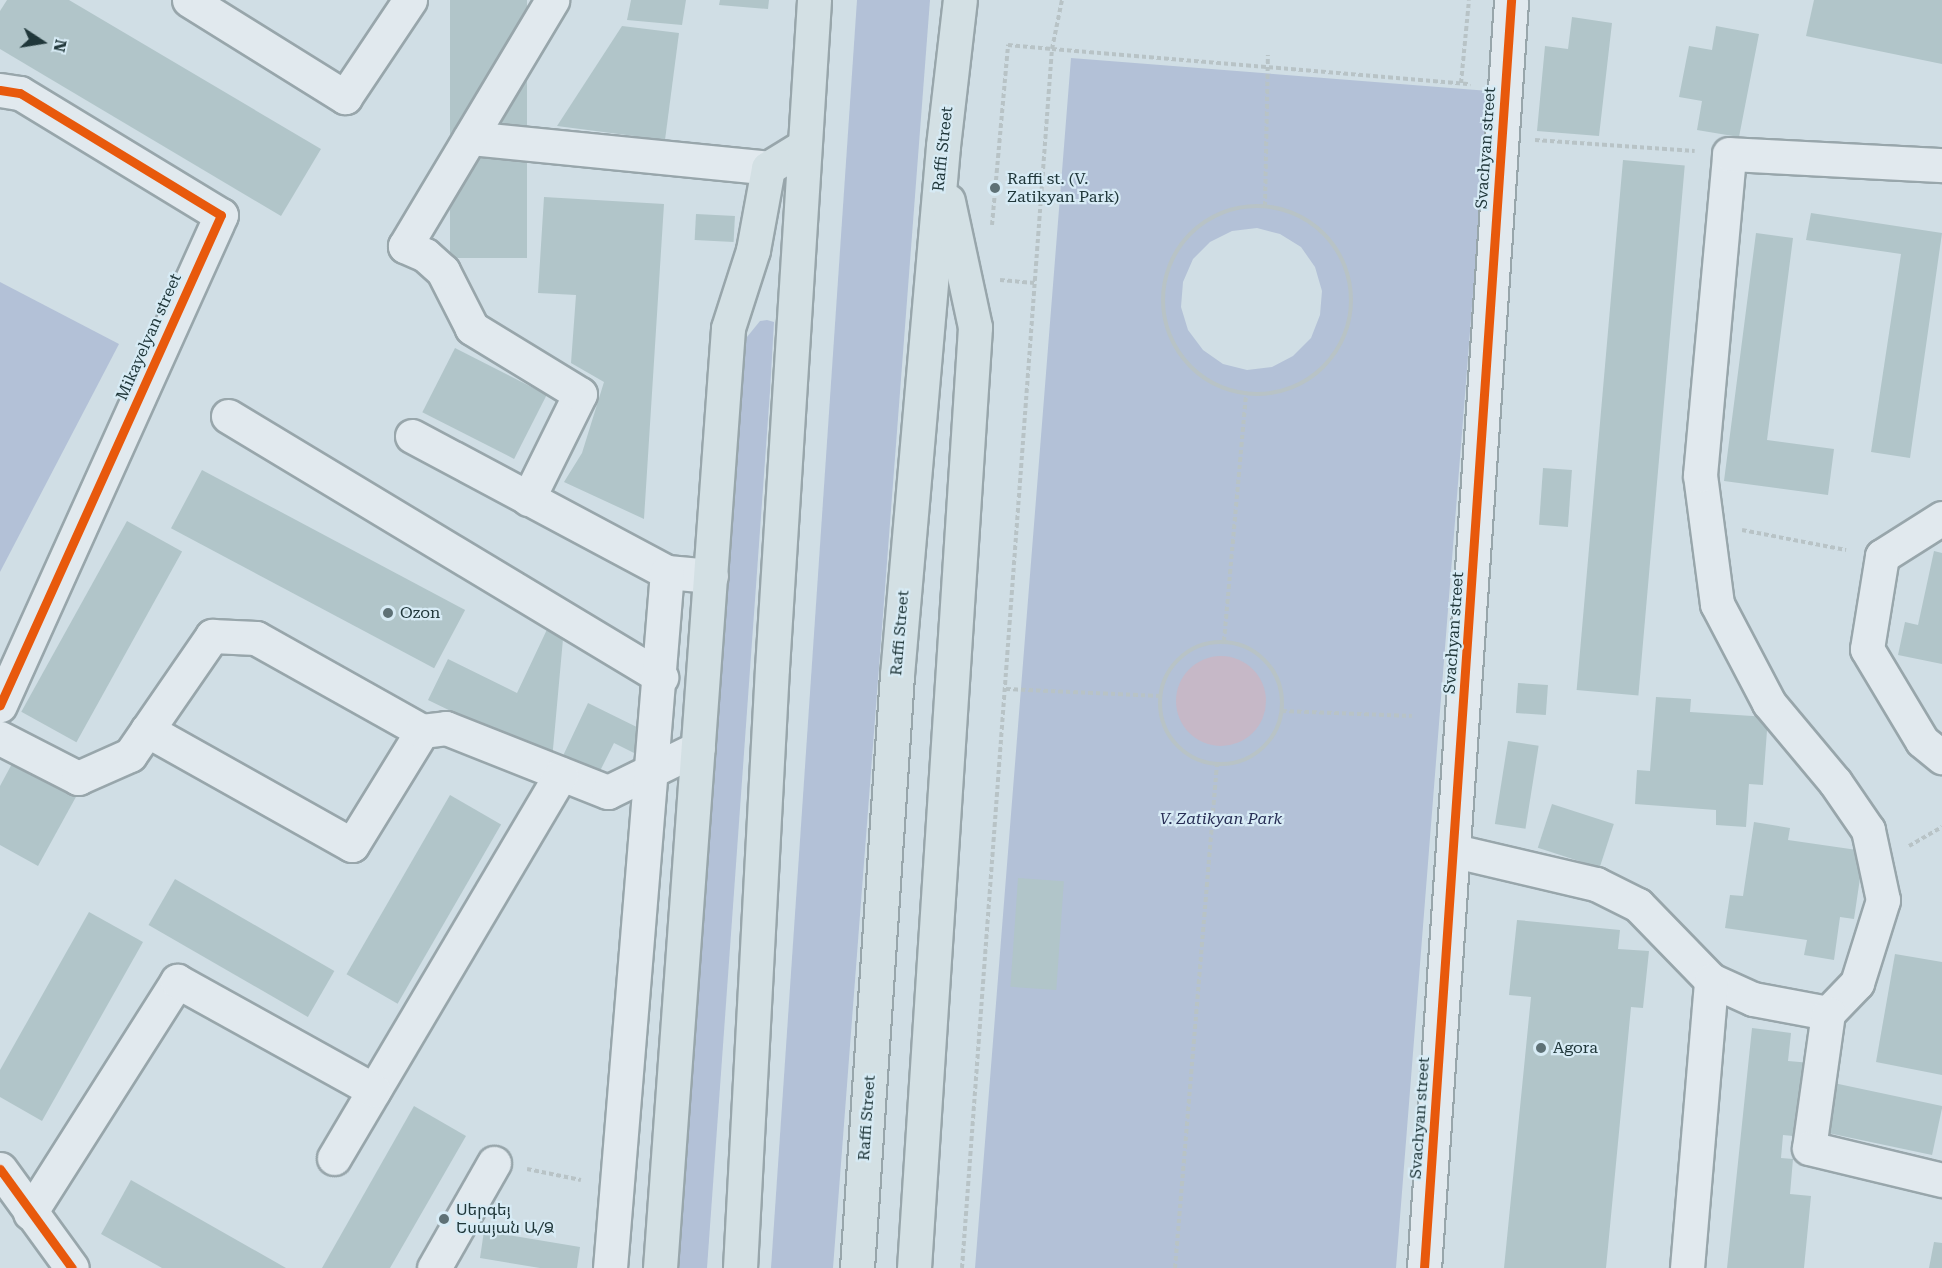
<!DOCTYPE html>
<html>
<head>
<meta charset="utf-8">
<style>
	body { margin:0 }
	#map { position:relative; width:1942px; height:1268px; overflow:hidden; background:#d0dee5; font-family:"Roboto Serif","Noto Sans Armenian",serif }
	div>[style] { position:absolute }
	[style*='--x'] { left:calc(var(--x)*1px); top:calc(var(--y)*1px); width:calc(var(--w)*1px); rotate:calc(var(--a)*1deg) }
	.green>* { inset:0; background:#b3c1d7 }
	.water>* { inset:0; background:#c6b8c7 }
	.round { border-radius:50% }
	.building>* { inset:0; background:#b1c5c9; transform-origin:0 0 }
	.path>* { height:4px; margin-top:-2px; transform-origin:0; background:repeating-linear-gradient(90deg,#b8c3c6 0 4.5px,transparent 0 7.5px) }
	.path>.ring { margin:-2px; padding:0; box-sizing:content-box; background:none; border:4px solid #b8c3c6; border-radius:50% }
	.roads { filter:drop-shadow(2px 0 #98a6ab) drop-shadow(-2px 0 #98a6ab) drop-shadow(0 2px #98a6ab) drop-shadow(0 -2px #98a6ab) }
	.minor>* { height:33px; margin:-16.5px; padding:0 16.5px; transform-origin:16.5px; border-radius:16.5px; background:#e1e9ee }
	.major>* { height:33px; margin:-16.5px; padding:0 16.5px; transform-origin:16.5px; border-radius:16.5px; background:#d3e0e4 }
	.cycleway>* { height:9px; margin:-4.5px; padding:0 4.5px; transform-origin:4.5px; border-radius:4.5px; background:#e8590c }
	.dots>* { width:16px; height:16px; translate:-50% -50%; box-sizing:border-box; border:3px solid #d7ebf5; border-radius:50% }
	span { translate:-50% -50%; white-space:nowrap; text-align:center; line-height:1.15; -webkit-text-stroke:4.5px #d7ebf5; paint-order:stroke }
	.street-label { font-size:16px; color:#20373a }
	.poi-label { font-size:16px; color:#20373a }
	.left { translate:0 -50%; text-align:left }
	.park-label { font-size:16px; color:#282e55; font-style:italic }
	.north { position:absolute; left:12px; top:12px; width:60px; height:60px; -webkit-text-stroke:4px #d7ebf5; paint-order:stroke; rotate:102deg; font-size:16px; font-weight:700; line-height:24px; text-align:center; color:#20373a }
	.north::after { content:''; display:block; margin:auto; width:21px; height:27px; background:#20373a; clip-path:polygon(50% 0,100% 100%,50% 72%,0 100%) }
</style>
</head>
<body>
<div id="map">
	<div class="green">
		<div style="clip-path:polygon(857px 0,930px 0,833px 1268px,771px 1268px)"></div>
		<div style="clip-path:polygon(evenodd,1071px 58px,1489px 91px,1396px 1268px,975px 1268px,1071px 58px,1257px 228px,1280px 234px,1301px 247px,1315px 267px,1322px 291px,1320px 315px,1311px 338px,1293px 356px,1272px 367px,1247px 370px,1223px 364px,1203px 350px,1188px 330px,1181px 307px,1183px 282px,1193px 259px,1210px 242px,1232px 231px,1257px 228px)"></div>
		<div style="clip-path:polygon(0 282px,119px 344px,0 572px)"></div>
		<div style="clip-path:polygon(767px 320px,774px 322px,770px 391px,707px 1268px,675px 1268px,740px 356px,747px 337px,760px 321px)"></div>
	</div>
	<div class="water">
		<div class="round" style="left:1176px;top:656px;width:90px;height:90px"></div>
	</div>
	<div class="building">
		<div style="clip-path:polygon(7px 0,69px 0,321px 149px,281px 216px,0 49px,0 11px)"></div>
		<div style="left:450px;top:0;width:77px;height:258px"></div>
		<div style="clip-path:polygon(631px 0,686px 0,682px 25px,627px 20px)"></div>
		<div style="clip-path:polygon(720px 0,769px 0,768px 9px,719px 5px)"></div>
		<div style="clip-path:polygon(1814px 0,1942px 0,1942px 64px,1806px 36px)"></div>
		<div style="clip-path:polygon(1572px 17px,1612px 23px,1599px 136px,1537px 131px,1545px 46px,1568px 49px)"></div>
		<div style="clip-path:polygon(622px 26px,679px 33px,665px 140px,557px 126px)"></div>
		<div style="clip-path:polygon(1716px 26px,1759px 34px,1739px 137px,1697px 130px,1702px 101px,1679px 97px,1689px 46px,1712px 50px)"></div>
		<div style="left:1623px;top:160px;width:62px;height:532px;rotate:5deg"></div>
		<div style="clip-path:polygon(544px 197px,664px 204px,644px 519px,564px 482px,582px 453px,604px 382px,571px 363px,576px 295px,538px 293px)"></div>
		<div style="clip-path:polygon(1811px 213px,1942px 233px,1910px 458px,1871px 452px,1901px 254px,1806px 240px)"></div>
		<div style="left:696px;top:214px;width:39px;height:26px;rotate:3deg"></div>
		<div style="clip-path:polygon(1756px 233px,1793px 238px,1767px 440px,1834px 449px,1828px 495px,1724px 481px)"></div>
		<div style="left:455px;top:348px;width:103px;height:72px;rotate:27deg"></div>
		<div style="left:1543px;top:468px;width:29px;height:57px;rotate:4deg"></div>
		<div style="left:202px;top:470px;width:298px;height:66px;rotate:28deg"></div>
		<div style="left:127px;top:521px;width:63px;height:218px;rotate:29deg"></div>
		<div style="clip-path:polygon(1934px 551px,1942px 553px,1942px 664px,1898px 655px,1905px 622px,1918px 625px)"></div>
		<div style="clip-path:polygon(551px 621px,564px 628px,552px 760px,428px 700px,448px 659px,517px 693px)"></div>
		<div style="left:1518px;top:683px;width:30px;height:30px;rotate:4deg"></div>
		<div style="clip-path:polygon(1656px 697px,1691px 699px,1690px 712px,1768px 717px,1763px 785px,1749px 784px,1746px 827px,1716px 825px,1716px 810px,1635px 804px,1637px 770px,1650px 771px)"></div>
		<div style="clip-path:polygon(588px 703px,653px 735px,642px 757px,614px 743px,597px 777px,561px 760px)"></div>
		<div style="left:1508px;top:741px;width:31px;height:84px;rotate:9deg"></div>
		<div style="clip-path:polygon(14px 760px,77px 795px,38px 866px,0 845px,0 786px)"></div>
		<div style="left:450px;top:795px;width:59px;height:207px;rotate:30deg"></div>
		<div style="left:1552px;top:804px;width:65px;height:46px;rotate:18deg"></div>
		<div style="clip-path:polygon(1754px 822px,1790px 828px,1788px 840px,1864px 851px,1854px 919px,1840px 917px,1834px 960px,1804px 955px,1807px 940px,1725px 928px,1730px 895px,1743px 896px)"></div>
		<div style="left:1018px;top:878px;width:46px;height:109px;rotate:4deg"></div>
		<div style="left:175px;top:879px;width:184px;height:53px;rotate:30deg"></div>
		<div style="clip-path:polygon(89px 912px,143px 942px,42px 1121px,0 1097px,0 1070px)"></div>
		<div style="clip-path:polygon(1517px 920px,1620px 930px,1618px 949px,1649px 951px,1643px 1008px,1631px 1007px,1606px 1268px,1504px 1268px,1531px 997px,1509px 995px)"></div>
		<div style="clip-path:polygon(1895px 954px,1942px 962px,1942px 1075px,1876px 1062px)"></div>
		<div style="clip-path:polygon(1752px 1028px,1791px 1033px,1788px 1061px,1811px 1063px,1803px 1137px,1783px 1135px,1781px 1158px,1793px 1159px,1790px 1194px,1811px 1196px,1804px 1268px,1727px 1268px)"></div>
		<div style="left:1829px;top:1082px;width:116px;height:50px;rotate:12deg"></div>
		<div style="clip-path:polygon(414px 1106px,466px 1136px,390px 1268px,322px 1268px)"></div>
		<div style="clip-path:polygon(131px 1180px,286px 1268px,162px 1268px,101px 1234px)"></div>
		<div style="clip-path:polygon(484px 1231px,580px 1247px,577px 1268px,540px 1268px,480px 1258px)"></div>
		<div style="clip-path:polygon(1934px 1242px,1942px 1243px,1942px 1268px,1929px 1268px)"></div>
	</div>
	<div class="path">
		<div style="--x:1461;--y:83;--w:83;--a:-84.5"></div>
		<div style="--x:1535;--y:140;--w:160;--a:3.9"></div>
		<div style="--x:1265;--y:206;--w:151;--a:-88.9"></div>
		<div class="ring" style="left:1163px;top:206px;width:184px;height:184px"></div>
		<div style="--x:992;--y:225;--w:181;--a:-84.9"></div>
		<div style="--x:1008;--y:45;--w:44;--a:5.2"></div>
		<div style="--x:1052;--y:49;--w:50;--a:-78.5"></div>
		<div style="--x:1000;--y:280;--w:35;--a:5"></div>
		<div style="--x:1742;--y:530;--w:106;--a:10.9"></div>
		<div style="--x:1224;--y:641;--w:249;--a:-84.9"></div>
		<div class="ring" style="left:1160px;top:642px;width:118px;height:118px"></div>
		<div style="--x:1006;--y:689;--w:154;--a:2.6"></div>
		<div style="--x:1282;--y:711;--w:130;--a:2.2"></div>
		<div style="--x:1909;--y:846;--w:38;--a:-30"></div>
		<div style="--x:527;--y:1169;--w:55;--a:11.5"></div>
		<div style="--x:962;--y:1268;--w:1222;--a:-85.78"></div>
		<div style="--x:1052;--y:49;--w:420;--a:4.8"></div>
		<div style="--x:1175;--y:1268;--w:506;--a:-85.24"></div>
	</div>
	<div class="roads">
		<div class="minor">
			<div style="--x:189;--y:0;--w:184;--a:31.9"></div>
			<div style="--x:345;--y:97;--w:117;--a:-56.2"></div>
			<div style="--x:0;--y:90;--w:20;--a:9"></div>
			<div style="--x:20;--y:93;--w:235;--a:31.3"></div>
			<div style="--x:221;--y:215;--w:538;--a:114.28"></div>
			<div style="--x:470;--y:138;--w:300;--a:5.7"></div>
			<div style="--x:228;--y:416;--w:506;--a:31.08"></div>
			<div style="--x:412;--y:436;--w:289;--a:28.1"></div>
			<div style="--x:667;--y:572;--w:44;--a:5.2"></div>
			<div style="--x:528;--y:499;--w:117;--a:-63.7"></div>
			<div style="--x:580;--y:394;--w:127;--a:-148.6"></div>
			<div style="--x:472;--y:328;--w:64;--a:-117"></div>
			<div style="--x:443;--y:271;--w:24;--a:-138"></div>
			<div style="--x:425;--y:255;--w:22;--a:-156"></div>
			<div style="--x:405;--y:246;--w:287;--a:-59.1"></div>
			<div style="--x:1942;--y:518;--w:71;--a:147.7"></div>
			<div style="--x:1882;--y:556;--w:94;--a:99.2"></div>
			<div style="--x:1867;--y:649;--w:107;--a:59.1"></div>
			<div style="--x:1922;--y:741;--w:26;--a:39"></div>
			<div style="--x:147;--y:730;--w:235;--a:29.3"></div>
			<div style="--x:352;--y:845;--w:134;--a:-58.4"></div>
			<div style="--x:0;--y:738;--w:88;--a:27.1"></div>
			<div style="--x:78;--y:778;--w:57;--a:-23.9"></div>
			<div style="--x:130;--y:755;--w:145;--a:-55.4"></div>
			<div style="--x:212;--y:636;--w:44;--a:2.6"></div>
			<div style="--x:256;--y:638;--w:190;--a:29.3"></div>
			<div style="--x:422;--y:731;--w:24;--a:-7"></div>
			<div style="--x:446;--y:728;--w:174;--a:21.6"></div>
			<div style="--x:608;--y:792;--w:100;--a:-26.1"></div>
			<div style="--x:1455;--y:851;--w:145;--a:13.2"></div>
			<div style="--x:1596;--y:884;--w:47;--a:26.6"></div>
			<div style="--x:1638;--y:905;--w:105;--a:45.8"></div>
			<div style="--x:1711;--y:980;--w:46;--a:24.3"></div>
			<div style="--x:1753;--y:999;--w:76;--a:10.6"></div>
			<div style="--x:1828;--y:1013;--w:42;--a:-46"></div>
			<div style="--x:1857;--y:983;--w:87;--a:-72.6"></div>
			<div style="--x:1883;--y:900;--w:72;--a:-102.1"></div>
			<div style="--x:1868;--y:830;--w:58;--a:-124.5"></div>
			<div style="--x:1835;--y:782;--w:103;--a:-129.9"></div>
			<div style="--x:1769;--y:703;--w:112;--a:-117.7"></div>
			<div style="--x:1717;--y:604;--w:130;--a:-97.5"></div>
			<div style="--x:1700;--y:475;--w:322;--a:-84.8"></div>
			<div style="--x:1729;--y:154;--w:213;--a:3"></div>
			<div style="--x:1828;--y:1013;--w:136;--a:98"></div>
			<div style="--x:1809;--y:1148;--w:137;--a:13.5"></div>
			<div style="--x:334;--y:1158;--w:446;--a:-59.4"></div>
			<div style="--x:0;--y:1169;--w:122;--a:54"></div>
			<div style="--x:30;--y:1213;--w:275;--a:-57.6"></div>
			<div style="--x:177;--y:981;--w:225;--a:29"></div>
			<div style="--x:434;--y:1268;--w:121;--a:-60.3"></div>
			<div style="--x:610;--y:1268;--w:698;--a:-85.32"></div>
			<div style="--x:1424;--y:1268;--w:1271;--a:-86.07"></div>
			<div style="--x:1687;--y:1268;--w:289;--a:-85.2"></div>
		</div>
		<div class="major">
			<div style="--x:660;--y:1268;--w:942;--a:-85.86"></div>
			<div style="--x:728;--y:328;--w:82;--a:-72.2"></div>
			<div style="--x:753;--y:250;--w:83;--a:-79.6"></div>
			<div style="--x:768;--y:168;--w:42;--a:-31.4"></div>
			<div style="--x:740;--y:1268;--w:601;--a:-86.95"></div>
			<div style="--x:772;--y:668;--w:669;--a:-86.4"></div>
			<div style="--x:857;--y:1268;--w:594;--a:-86.14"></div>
			<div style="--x:897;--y:675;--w:531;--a:-85.03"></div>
			<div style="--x:943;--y:146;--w:147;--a:-83.4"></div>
			<div style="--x:914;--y:1268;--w:943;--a:-86.29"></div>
			<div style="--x:975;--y:327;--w:129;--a:-102.1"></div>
		</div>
	</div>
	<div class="cycleway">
		<div style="--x:0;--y:90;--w:20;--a:9"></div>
		<div style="--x:20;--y:93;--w:235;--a:31.3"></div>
		<div style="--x:221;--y:215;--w:538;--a:114.28"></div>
		<div style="--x:0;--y:1169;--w:122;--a:54"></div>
		<div style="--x:1424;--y:1268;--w:1271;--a:-86.07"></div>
	</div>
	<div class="dots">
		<div style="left:995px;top:188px;background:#5e7176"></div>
		<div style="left:388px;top:613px;background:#5e7176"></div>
		<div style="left:1541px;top:1048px;background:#5e7176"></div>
		<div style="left:444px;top:1219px;background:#5e7176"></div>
	</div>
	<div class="street-label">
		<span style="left:1486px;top:148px;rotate:-86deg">Svachyan street</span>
		<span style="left:943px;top:149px;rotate:-84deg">Raffi Street</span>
		<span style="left:149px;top:337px;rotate:-66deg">Mikayelyan street</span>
		<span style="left:900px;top:633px;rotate:-85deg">Raffi Street</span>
		<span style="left:1454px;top:633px;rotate:-86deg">Svachyan street</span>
		<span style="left:867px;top:1118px;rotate:-86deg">Raffi Street</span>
		<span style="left:1420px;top:1118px;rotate:-86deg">Svachyan street</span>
	</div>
	<div class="poi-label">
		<span class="left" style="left:1007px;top:188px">Raffi st. (V.<br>Zatikyan Park)</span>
		<span class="left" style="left:400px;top:613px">Ozon</span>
		<span class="left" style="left:1553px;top:1048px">Agora</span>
		<span class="left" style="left:456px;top:1219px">Սերգեյ<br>Եսայան Ա/Ձ</span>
	</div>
	<div class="park-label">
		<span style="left:1221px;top:819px">V. Zatikyan Park</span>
	</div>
	<div class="north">N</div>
</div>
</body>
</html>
